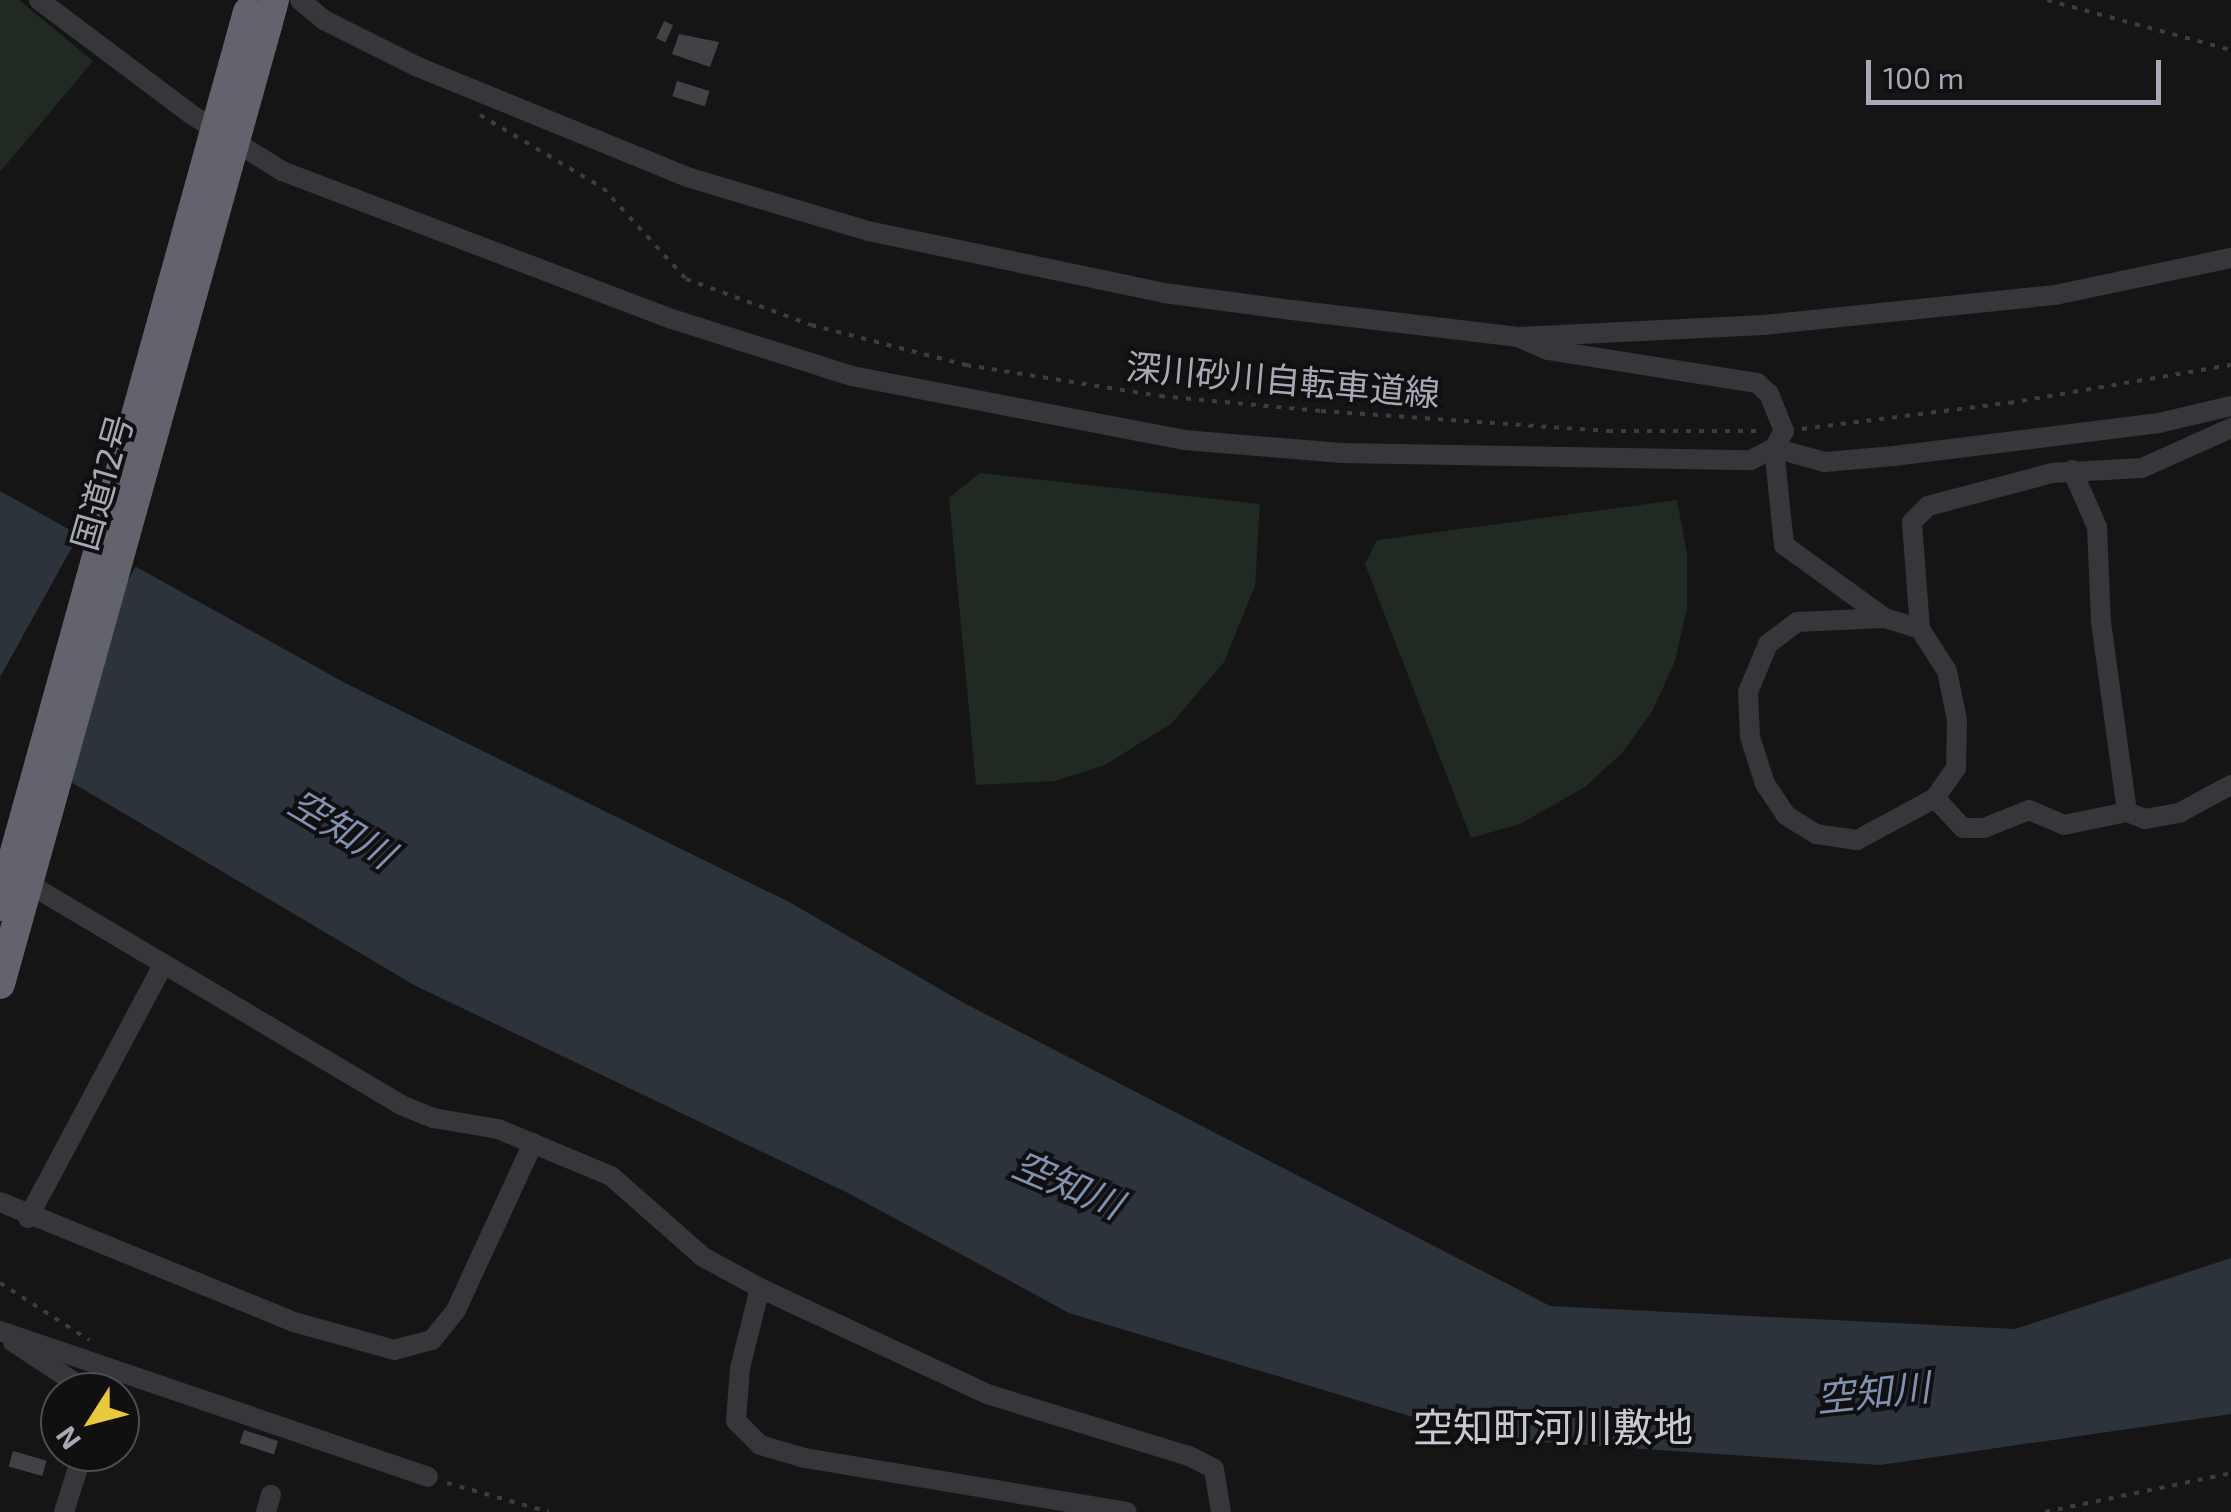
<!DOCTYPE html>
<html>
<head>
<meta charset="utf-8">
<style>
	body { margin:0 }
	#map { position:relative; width:2231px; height:1512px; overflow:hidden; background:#151516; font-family:"Exo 2","Noto Sans JP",sans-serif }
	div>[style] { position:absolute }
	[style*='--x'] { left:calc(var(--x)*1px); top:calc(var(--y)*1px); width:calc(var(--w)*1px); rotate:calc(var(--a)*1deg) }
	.green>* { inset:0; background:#212923 }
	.water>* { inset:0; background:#2d333b }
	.pier>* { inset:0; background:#151516; transform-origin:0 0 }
	.building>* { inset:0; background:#414246; transform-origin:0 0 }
	.path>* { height:4px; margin-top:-2px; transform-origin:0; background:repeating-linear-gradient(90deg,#3c3d42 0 5px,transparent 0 13px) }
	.minor>* { height:20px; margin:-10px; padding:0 10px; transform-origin:10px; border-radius:10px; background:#36363b }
	.highway>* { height:30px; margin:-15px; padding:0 15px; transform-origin:15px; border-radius:15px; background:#62636c }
	.highway-bridge>* { height:30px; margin:-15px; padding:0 15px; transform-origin:15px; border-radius:15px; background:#62636c }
	span { translate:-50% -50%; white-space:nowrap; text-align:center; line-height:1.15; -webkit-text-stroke:8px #101011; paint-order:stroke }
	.street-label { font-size:35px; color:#a7a9b6 }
	.water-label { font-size:38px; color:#8092af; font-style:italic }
	.quarter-label { font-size:40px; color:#c8c9d2 }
	.north { position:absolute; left:40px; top:1372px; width:100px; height:100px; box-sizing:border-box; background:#101011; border:2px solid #4c4d53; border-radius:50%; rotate:234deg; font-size:28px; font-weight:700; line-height:40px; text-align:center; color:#a7a9b6 }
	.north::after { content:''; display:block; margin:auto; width:35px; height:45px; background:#e8c93b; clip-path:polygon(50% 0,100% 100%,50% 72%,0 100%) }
	.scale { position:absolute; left:1866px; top:60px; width:295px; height:45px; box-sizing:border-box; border:5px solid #a7a9b6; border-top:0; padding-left:12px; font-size:30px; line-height:35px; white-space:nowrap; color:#a7a9b6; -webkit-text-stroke:8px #101011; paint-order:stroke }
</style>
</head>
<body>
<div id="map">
	<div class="green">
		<div style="clip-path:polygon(0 0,19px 0,93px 61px,0 172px)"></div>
		<div style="clip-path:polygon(980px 473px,1260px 504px,1255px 586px,1224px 662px,1172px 723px,1105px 765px,1055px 781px,976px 785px,949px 498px)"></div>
		<div style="clip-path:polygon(1677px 500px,1687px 554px,1687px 608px,1675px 661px,1653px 710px,1622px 753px,1585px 787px,1520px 824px,1471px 838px,1365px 564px,1377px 540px)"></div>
	</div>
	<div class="water">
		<div style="clip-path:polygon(0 491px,347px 684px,789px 902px,964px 1003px,1550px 1306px,2015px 1329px,2231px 1258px,2231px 1414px,1880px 1465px,1482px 1438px,1069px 1313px,850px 1194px,414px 985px,0 740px)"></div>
	</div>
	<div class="pier">
		<div style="left:81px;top:531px;width:65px;height:235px;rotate:29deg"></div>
	</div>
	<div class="building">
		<div style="left:664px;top:21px;width:10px;height:19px;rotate:24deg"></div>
		<div style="clip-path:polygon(679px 34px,719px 42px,710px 67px,672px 54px)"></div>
		<div style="left:677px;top:81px;width:34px;height:16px;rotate:17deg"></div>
		<div style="left:244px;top:1430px;width:36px;height:14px;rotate:18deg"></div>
		<div style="left:13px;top:1451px;width:35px;height:16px;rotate:16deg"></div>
	</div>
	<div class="path">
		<div style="--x:2047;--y:0;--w:191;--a:15.2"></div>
		<div style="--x:480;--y:115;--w:143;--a:30.7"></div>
		<div style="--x:603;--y:188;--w:123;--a:47.6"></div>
		<div style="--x:686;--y:279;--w:133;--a:20.2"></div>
		<div style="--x:811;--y:325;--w:160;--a:14.5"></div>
		<div style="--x:966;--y:365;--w:196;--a:9.1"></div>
		<div style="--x:1160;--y:396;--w:162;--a:5.3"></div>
		<div style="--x:1321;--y:411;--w:288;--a:4"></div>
		<div style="--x:1608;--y:431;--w:154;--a:0"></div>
		<div style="--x:1802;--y:429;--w:209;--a:-7.2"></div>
		<div style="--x:2009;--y:403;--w:225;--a:-9.7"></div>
		<div style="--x:0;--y:1283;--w:106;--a:32.6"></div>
		<div style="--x:447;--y:1483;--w:106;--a:15.9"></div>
		<div style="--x:2045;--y:1512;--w:190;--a:-11.8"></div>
	</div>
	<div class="minor">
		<div style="--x:39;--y:0;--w:191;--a:36.9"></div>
		<div style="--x:192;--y:115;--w:106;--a:31.9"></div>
		<div style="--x:282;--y:171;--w:417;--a:20.8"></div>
		<div style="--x:672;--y:319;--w:189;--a:17.6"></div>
		<div style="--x:852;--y:376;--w:338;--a:10.9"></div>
		<div style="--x:1184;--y:440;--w:158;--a:4.7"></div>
		<div style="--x:1341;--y:453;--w:410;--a:1"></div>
		<div style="--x:1751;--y:460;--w:26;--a:-28"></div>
		<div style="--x:1774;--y:448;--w:20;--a:-60"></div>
		<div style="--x:1784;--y:431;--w:40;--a:-112"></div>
		<div style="--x:1769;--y:394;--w:16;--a:-137"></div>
		<div style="--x:1757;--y:383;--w:212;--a:-171"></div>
		<div style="--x:1548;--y:350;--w:33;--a:-157"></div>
		<div style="--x:300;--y:0;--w:31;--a:40"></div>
		<div style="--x:324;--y:20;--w:105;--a:26.6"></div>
		<div style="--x:418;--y:67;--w:291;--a:22.2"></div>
		<div style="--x:687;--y:177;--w:189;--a:16.6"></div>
		<div style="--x:868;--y:231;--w:302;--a:11.8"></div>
		<div style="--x:1164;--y:293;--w:129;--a:7.6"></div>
		<div style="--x:1292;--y:310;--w:228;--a:6.8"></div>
		<div style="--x:1518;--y:337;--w:246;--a:-2.8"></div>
		<div style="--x:1764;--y:325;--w:293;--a:-5.9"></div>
		<div style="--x:2055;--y:295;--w:180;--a:-11.9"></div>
		<div style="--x:1774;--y:448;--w:53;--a:15.4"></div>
		<div style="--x:1825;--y:462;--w:69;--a:-5"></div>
		<div style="--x:1894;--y:456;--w:267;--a:-7.1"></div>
		<div style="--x:2159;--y:423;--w:74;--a:-13.3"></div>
		<div style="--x:1774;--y:448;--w:98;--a:84.1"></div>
		<div style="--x:1784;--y:545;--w:125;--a:35.9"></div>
		<div style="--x:2072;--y:470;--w:62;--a:66.3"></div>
		<div style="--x:2097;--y:527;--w:95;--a:87.6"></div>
		<div style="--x:2101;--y:622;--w:192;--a:82.2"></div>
		<div style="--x:1885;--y:618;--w:37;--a:17"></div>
		<div style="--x:1920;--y:629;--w:50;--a:57.3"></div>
		<div style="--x:1947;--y:671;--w:50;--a:78.5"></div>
		<div style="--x:1957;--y:720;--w:48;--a:91.2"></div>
		<div style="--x:1956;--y:768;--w:37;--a:125"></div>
		<div style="--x:1935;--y:798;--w:89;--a:151.7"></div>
		<div style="--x:1857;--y:840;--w:41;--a:-171.7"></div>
		<div style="--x:1816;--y:834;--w:36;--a:-148"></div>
		<div style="--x:1786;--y:815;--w:37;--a:-124"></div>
		<div style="--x:1765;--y:784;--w:49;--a:-107.7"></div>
		<div style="--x:1750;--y:737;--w:45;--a:-92.5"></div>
		<div style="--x:1748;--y:692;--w:52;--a:-67.4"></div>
		<div style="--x:1768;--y:644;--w:36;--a:-37"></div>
		<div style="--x:1797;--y:622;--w:88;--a:-2.6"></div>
		<div style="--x:1920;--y:629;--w:107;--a:-94.3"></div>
		<div style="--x:1912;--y:522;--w:23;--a:-45"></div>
		<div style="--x:1928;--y:506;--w:128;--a:-14.9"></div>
		<div style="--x:2052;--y:473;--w:90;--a:-3.2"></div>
		<div style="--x:2142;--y:468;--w:98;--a:-24.2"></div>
		<div style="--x:1935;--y:798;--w:41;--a:47"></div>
		<div style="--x:1963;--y:828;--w:21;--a:0"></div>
		<div style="--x:1984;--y:828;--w:48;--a:-21.8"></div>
		<div style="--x:2029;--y:810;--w:38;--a:23"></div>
		<div style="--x:2064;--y:825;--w:64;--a:-11.7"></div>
		<div style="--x:2127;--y:812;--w:19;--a:21"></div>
		<div style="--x:2145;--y:819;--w:35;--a:-10"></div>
		<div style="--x:2179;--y:813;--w:59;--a:-28.3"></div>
		<div style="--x:19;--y:878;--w:444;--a:30.7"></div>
		<div style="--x:401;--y:1105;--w:35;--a:22"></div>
		<div style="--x:433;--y:1118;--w:66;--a:9.6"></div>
		<div style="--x:498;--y:1129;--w:122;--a:22.6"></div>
		<div style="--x:611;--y:1176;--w:123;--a:41.4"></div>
		<div style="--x:703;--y:1257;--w:65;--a:28.5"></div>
		<div style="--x:760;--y:1288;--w:251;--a:25"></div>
		<div style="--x:987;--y:1394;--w:211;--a:17.1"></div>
		<div style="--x:1189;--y:1456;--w:28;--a:27"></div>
		<div style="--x:1214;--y:1469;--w:44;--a:80.8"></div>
		<div style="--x:0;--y:1202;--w:318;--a:22.2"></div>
		<div style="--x:294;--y:1322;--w:104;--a:15.6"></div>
		<div style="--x:394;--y:1350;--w:39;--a:-15"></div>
		<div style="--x:432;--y:1340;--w:38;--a:-51"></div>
		<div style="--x:456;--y:1310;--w:184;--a:-65.2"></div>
		<div style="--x:28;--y:1218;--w:287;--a:-61.9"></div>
		<div style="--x:760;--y:1288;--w:82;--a:104"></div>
		<div style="--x:740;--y:1368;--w:53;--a:94.3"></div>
		<div style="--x:736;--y:1421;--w:34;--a:45"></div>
		<div style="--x:760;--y:1445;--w:47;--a:16.1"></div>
		<div style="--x:805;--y:1458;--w:326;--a:9.5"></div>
		<div style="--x:0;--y:1331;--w:452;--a:18.8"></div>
		<div style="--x:13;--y:1342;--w:91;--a:33.3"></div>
		<div style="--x:64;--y:1512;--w:63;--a:-72.4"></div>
		<div style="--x:266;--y:1512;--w:18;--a:-74"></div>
	</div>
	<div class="highway">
		<div style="--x:267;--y:26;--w:27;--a:-75"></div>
	</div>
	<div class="highway-bridge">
		<div style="--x:0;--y:906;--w:928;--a:-74.5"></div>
		<div style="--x:0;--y:984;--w:995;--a:-74.43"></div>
	</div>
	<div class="street-label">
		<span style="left:1283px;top:379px;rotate:5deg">深川砂川自転車道線</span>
		<span style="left:101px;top:482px;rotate:-74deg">国道12号</span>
	</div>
	<div class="water-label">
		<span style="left:342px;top:828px;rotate:31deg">空知川</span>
		<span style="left:1068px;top:1184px;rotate:23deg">空知川</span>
		<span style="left:1873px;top:1392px;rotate:-6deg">空知川</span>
	</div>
	<div class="quarter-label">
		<span style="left:1553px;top:1426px">空知町河川敷地</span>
	</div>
	<div class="north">N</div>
	<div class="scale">100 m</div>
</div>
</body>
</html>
